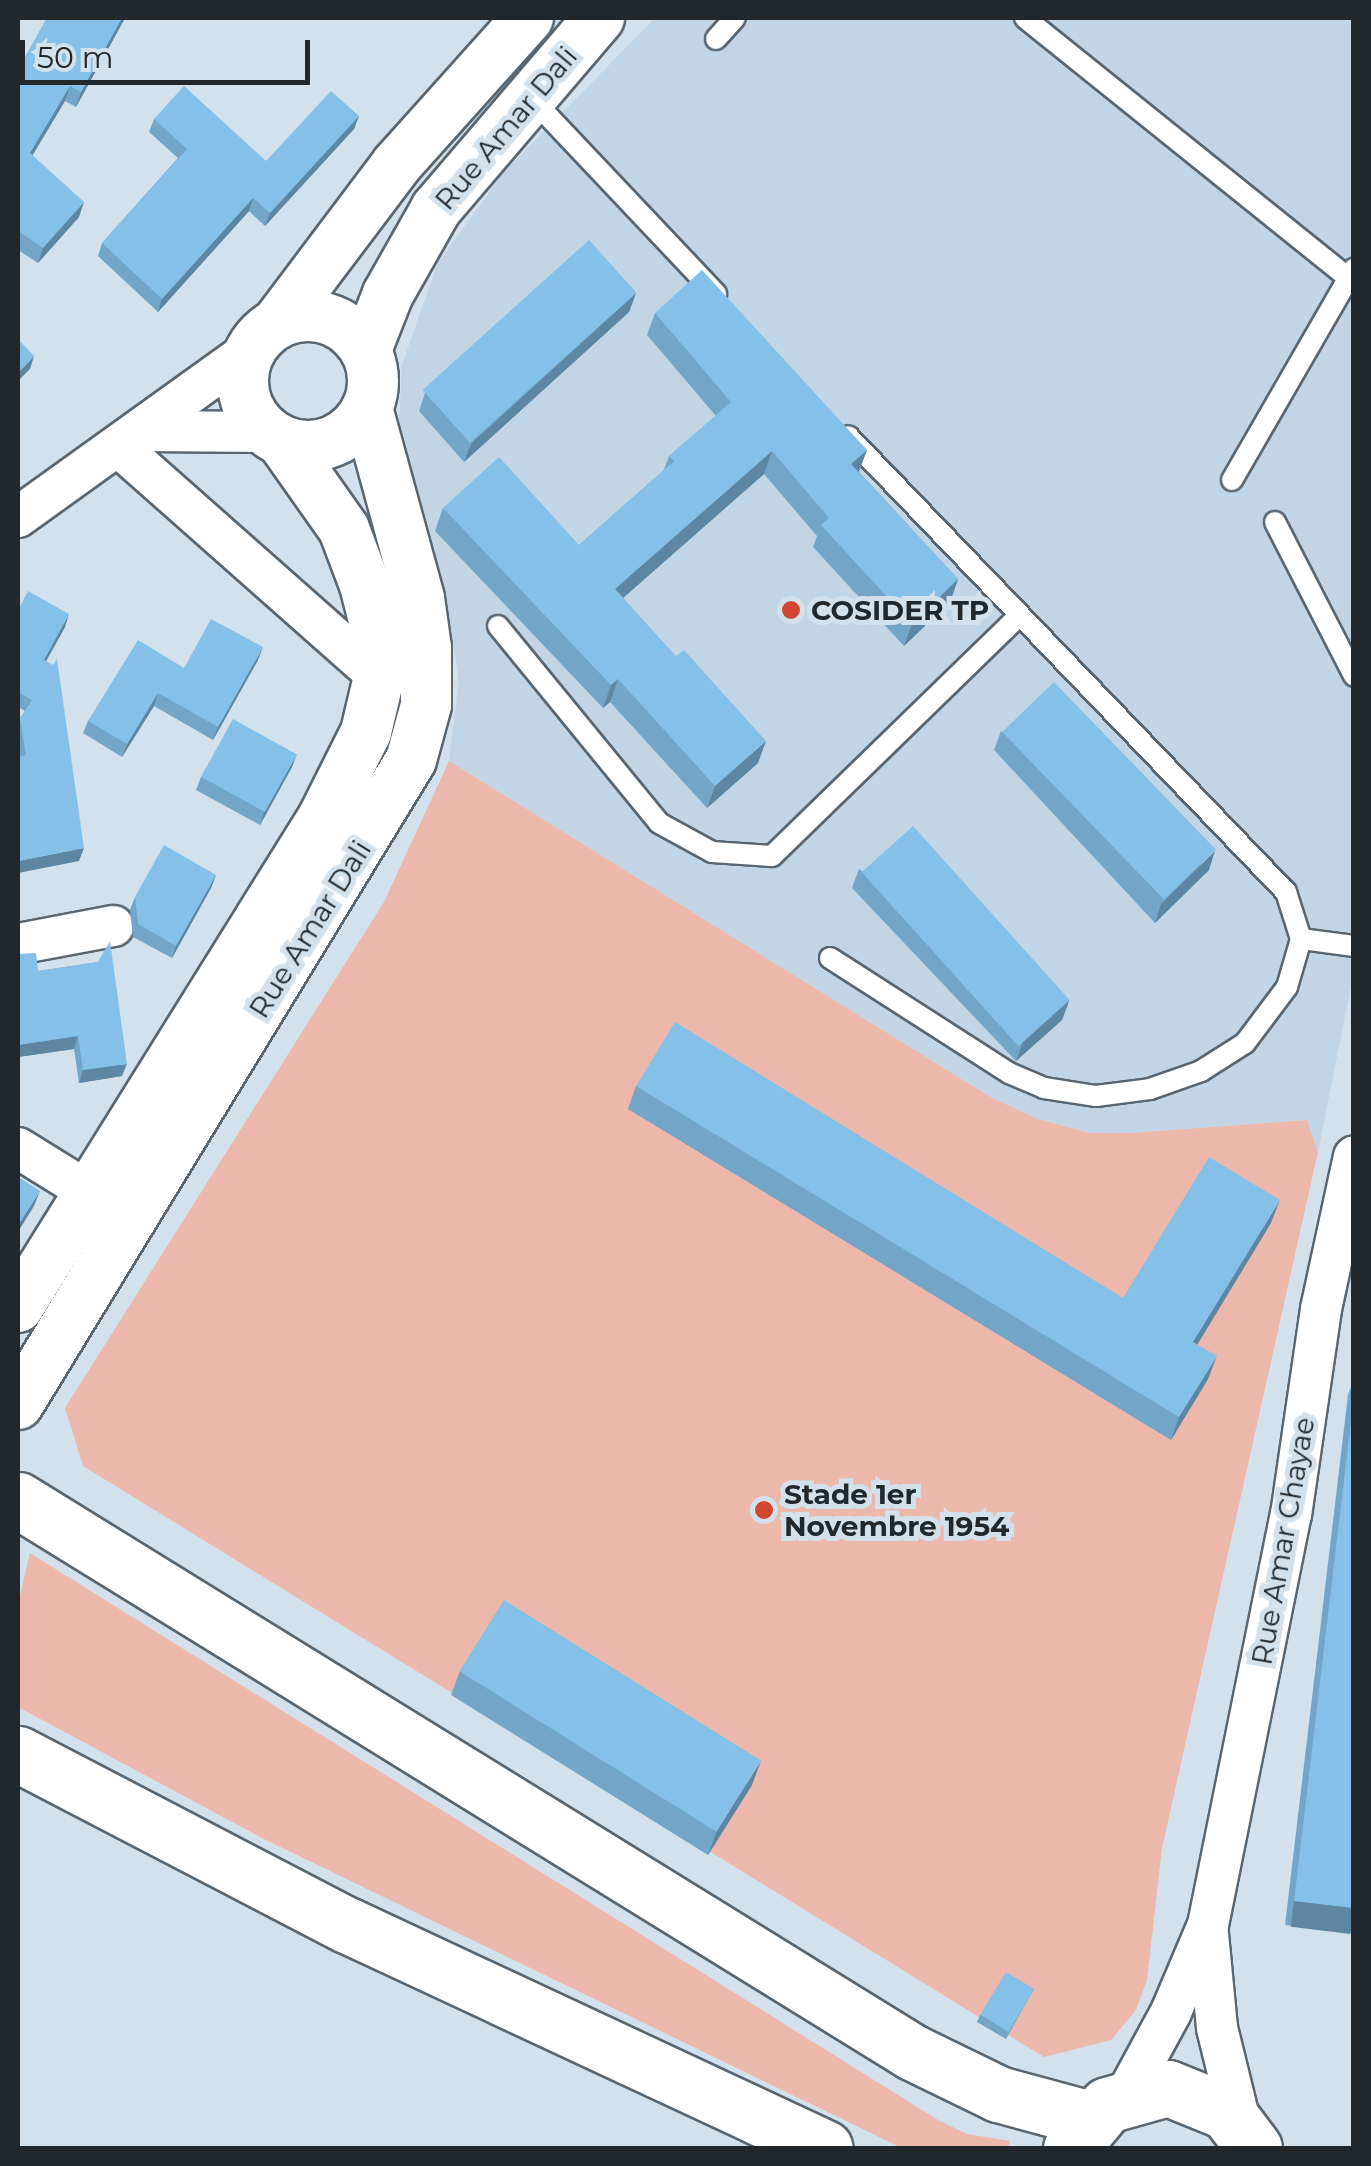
<!DOCTYPE html>
<html>
<head>
<meta charset="utf-8">
<style>
	body { margin:0 }
	#map { position:relative; width:1371px; height:2166px; overflow:hidden; background:#d2e1ec; font-family:Montserrat,sans-serif }
	div>[style] { position:absolute }
	[style*='--x'] { left:calc(var(--x)*1px); top:calc(var(--y)*1px); width:calc(var(--w)*1px); rotate:calc(var(--a)*1deg) }
	.built>* { inset:0; background:#c1d5e5 }
	.green>* { inset:0; background:#edb8ac }
	.roads { filter:drop-shadow(2px 0 #596670) drop-shadow(-2px 0 #596670) drop-shadow(0 2px #596670) drop-shadow(0 -2px #596670) }
	.service>* { height:20px; margin:-10px; padding:0 10px; transform-origin:10px; border-radius:10px; background:#fff }
	.minor>* { height:40px; margin:-20px; padding:0 20px; transform-origin:20px; border-radius:20px; background:#fff }
	.tertiary>* { height:50px; margin:-25px; padding:0 25px; transform-origin:25px; border-radius:25px; background:#fff }
	.tertiary>.ring { margin:-25px; padding:0; box-sizing:content-box; background:none; border:50px solid #fff; border-radius:50% }
	.secondary>* { height:55px; margin:-27.5px; padding:0 27.5px; transform-origin:27.5px; border-radius:27.5px; background:#fff }
	.wall>* { inset:0; background:#72a5c8 }
	.shaded-wall>* { inset:0; background:#5d86a2; transform-origin:0 0 }
	.building>* { inset:0; background:#85c0e8; transform-origin:0 0 }
	.dots>* { width:28px; height:28px; translate:-50% -50%; box-sizing:border-box; border:5px solid #d2e1ec; border-radius:50% }
	span { translate:-50% -50%; white-space:nowrap; text-align:center; line-height:1.15; -webkit-text-stroke:10px #d2e1ec; paint-order:stroke }
	.street-label { font-size:28px; color:#21272b }
	.poi-label { font-size:28px; color:#21272b; font-weight:700 }
	.left { translate:0 -50%; text-align:left }
	.frame { position:absolute; inset:0; border:20px solid #21272b; pointer-events:none }
	.scale { position:absolute; left:20px; top:40px; width:290px; height:45px; box-sizing:border-box; border:5px solid #21272b; border-top:0; padding-left:12px; font-size:30px; line-height:35px; white-space:nowrap; color:#21272b; -webkit-text-stroke:8px #d2e1ec; paint-order:stroke }
</style>
</head>
<body>
<div id="map">
	<div class="built">
		<div style="clip-path:polygon(655px 18px,1353px 18px,1354px 971px,1318px 1152px,1306px 1120px,1131px 1133px,1090px 1133px,1038px 1119px,992px 1098px,449px 761px,459px 681px,444px 587px,398px 444px,402px 365px,438px 262px,505px 171px)"></div>
	</div>
	<div class="green">
		<div style="clip-path:polygon(449px 761px,992px 1098px,1038px 1119px,1090px 1133px,1131px 1133px,1307px 1120px,1318px 1152px,1162px 1848px,1147px 1980px,1136px 2010px,1111px 2040px,1044px 2057px,83px 1466px,65px 1408px,384px 902px)"></div>
		<div style="clip-path:polygon(30px 1553px,938px 2120px,967px 2134px,1010px 2141px,1008px 2148px,902px 2148px,264px 1839px,18px 1707px,18px 1604px)"></div>
	</div>
	<div class="roads">
		<div class="service">
			<div style="--x:1025;--y:18;--w:415;--a:38.8"></div>
			<div style="--x:716;--y:39;--w:28;--a:-48"></div>
			<div style="--x:530;--y:97;--w:271;--a:46.6"></div>
			<div style="--x:1232;--y:480;--w:244;--a:-60"></div>
			<div style="--x:1275;--y:522;--w:173;--a:62.8"></div>
			<div style="--x:498;--y:626;--w:254;--a:50.7"></div>
			<div style="--x:659;--y:823;--w:60;--a:28.7"></div>
			<div style="--x:712;--y:852;--w:60;--a:3.8"></div>
			<div style="--x:772;--y:856;--w:342;--a:-44.2"></div>
			<div style="--x:1301;--y:939;--w:53;--a:7.5"></div>
			<div style="--x:830;--y:958;--w:213;--a:32.7"></div>
			<div style="--x:1009;--y:1073;--w:38;--a:23"></div>
			<div style="--x:1044;--y:1088;--w:53;--a:8.7"></div>
			<div style="--x:1096;--y:1096;--w:54;--a:-7.4"></div>
			<div style="--x:1150;--y:1089;--w:54;--a:-19.4"></div>
			<div style="--x:1201;--y:1071;--w:52;--a:-32.5"></div>
			<div style="--x:1245;--y:1043;--w:70;--a:-53.1"></div>
			<div style="--x:1287;--y:987;--w:50;--a:-73.7"></div>
			<div style="--x:1301;--y:939;--w:49;--a:-107.7"></div>
			<div style="--x:1286;--y:892;--w:632;--a:-133.85"></div>
		</div>
		<div class="minor">
			<div style="--x:145;--y:431;--w:119;--a:0.5"></div>
			<div style="--x:118;--y:446;--w:349;--a:41.5"></div>
			<div style="--x:18;--y:517;--w:286;--a:-35.7"></div>
			<div style="--x:18;--y:944;--w:97;--a:-10.7"></div>
			<div style="--x:18;--y:1148;--w:84;--a:31.8"></div>
			<div style="--x:1208;--y:1934;--w:94;--a:84.5"></div>
			<div style="--x:1217;--y:2028;--w:101;--a:76.2"></div>
			<div style="--x:1126;--y:2095;--w:94;--a:-61.5"></div>
			<div style="--x:1171;--y:2012;--w:95;--a:-67"></div>
			<div style="--x:1208;--y:1925;--w:418;--a:-78.6"></div>
			<div style="--x:1291;--y:1515;--w:208;--a:-81.7"></div>
			<div style="--x:1321;--y:1309;--w:156;--a:-77.8"></div>
		</div>
		<div class="tertiary">
			<div class="ring" style="left:243px;top:316px;width:80px;height:80px"></div>
			<div style="--x:278;--y:322;--w:198;--a:-53"></div>
			<div style="--x:397;--y:164;--w:196;--a:-48.1"></div>
			<div style="--x:366;--y:350;--w:60;--a:-68.6"></div>
			<div style="--x:388;--y:294;--w:98;--a:-60.5"></div>
			<div style="--x:436;--y:209;--w:251;--a:-49.5"></div>
			<div style="--x:18;--y:1307;--w:576;--a:-58.05"></div>
			<div style="--x:323;--y:818;--w:96;--a:-63.4"></div>
			<div style="--x:366;--y:732;--w:57;--a:-76.7"></div>
			<div style="--x:379;--y:677;--w:41;--a:-91.4"></div>
			<div style="--x:378;--y:636;--w:53;--a:-104.3"></div>
			<div style="--x:365;--y:585;--w:60;--a:-110.6"></div>
			<div style="--x:344;--y:529;--w:108;--a:-125.2"></div>
			<div style="--x:18;--y:1404;--w:754;--a:-58.61"></div>
			<div style="--x:411;--y:760;--w:57;--a:-74.7"></div>
			<div style="--x:426;--y:705;--w:57;--a:-90"></div>
			<div style="--x:426;--y:648;--w:50;--a:-98"></div>
			<div style="--x:419;--y:598;--w:197;--a:-105.3"></div>
		</div>
		<div class="secondary">
			<div style="--x:18;--y:1500;--w:1051;--a:31.69"></div>
			<div style="--x:912;--y:2052;--w:96;--a:26"></div>
			<div style="--x:998;--y:2094;--w:95;--a:15.2"></div>
			<div style="--x:18;--y:1754;--w:371;--a:27.5"></div>
			<div style="--x:347;--y:1925;--w:527;--a:25.01"></div>
			<div style="--x:1071;--y:2148;--w:56;--a:-50.1"></div>
			<div style="--x:1107;--y:2105;--w:63;--a:-15.6"></div>
			<div style="--x:1168;--y:2088;--w:64;--a:22.1"></div>
			<div style="--x:1227;--y:2112;--w:45;--a:53.1"></div>
		</div>
	</div>
	<div class="wall">
		<div style="clip-path:polygon(47px 18px,125px 18px,76px 107px,65px 101px,32px 155px,79px 217px,38px 263px,18px 250px,18px 70px)"></div>
		<div style="clip-path:polygon(359px 116px,354px 129px,265px 226px,249px 211px,158px 312px,98px 256px,102px 243px,178px 158px,149px 132px,154px 119px,266px 161px)"></div>
		<div style="clip-path:polygon(636px 293px,629px 312px,464px 462px,419px 411px,425px 393px)"></div>
		<div style="clip-path:polygon(655px 313px,867px 450px,859px 472px,958px 579px,950px 602px,904px 646px,813px 547px,817px 536px,764px 474px,623px 598px,758px 763px,707px 808px,610px 702px,603px 708px,435px 531px,443px 508px,579px 545px,664px 470px,669px 456px,716px 416px,647px 335px)"></div>
		<div style="clip-path:polygon(18px 610px,65px 627px,46px 661px,79px 861px,19px 756px,18px 726px,25px 711px,18px 707px)"></div>
		<div style="clip-path:polygon(258px 660px,213px 740px,154px 706px,122px 757px,83px 733px,88px 721px,184px 668px)"></div>
		<div style="clip-path:polygon(1001px 731px,1209px 870px,1155px 923px,994px 750px)"></div>
		<div style="clip-path:polygon(292px 767px,260px 825px,196px 790px,201px 777px)"></div>
		<div style="clip-path:polygon(859px 869px,1069px 1001px,1062px 1020px,1016px 1061px,852px 888px)"></div>
		<div style="clip-path:polygon(216px 875px,211px 888px,172px 958px,133px 937px,130px 910px,135px 897px)"></div>
		<div style="clip-path:polygon(18px 954px,38px 971px,98px 962px,122px 1076px,79px 1083px,74px 1049px,18px 1057px)"></div>
		<div style="clip-path:polygon(636px 1086px,1123px 1298px,1271px 1223px,1197px 1344px,1208px 1379px,1171px 1440px,628px 1109px)"></div>
		<div style="clip-path:polygon(1354px 1379px,1354px 1933px,1285px 1925px,1348px 1395px)"></div>
		<div style="clip-path:polygon(460px 1671px,752px 1785px,708px 1855px,451px 1695px)"></div>
		<div style="clip-path:polygon(1034px 1989px,1006px 2039px,977px 2022px,980px 2015px)"></div>
	</div>
	<div class="shaded-wall">
		<div style="clip-path:polygon(122px 18px,125px 18px,76px 107px,81px 92px)"></div>
		<div style="clip-path:polygon(70px 86px,65px 101px,25px 168px,30px 153px)"></div>
		<div style="clip-path:polygon(359px 116px,354px 129px,265px 226px,270px 213px)"></div>
		<div style="clip-path:polygon(253px 198px,249px 211px,158px 312px,162px 299px)"></div>
		<div style="clip-path:polygon(84px 202px,79px 217px,38px 263px,43px 248px)"></div>
		<div style="clip-path:polygon(636px 293px,629px 312px,464px 462px,471px 444px)"></div>
		<div style="clip-path:polygon(34px 356px,30px 369px,18px 381px,18px 373px)"></div>
		<div style="clip-path:polygon(867px 450px,858px 473px,851px 464px)"></div>
		<div style="clip-path:polygon(772px 451px,764px 474px,607px 612px,615px 589px)"></div>
		<div style="clip-path:polygon(958px 579px,950px 602px,904px 646px,912px 624px)"></div>
		<div style="clip-path:polygon(69px 614px,65px 627px,40px 672px,44px 660px)"></div>
		<div style="clip-path:polygon(263px 647px,258px 660px,213px 740px,218px 727px)"></div>
		<div style="clip-path:polygon(618px 679px,610px 702px,603px 708px,611px 685px)"></div>
		<div style="clip-path:polygon(158px 693px,154px 706px,122px 757px,127px 744px)"></div>
		<div style="clip-path:polygon(766px 741px,758px 763px,707px 808px,715px 786px)"></div>
		<div style="clip-path:polygon(297px 754px,292px 767px,260px 825px,264px 812px)"></div>
		<div style="clip-path:polygon(84px 848px,79px 861px,18px 873px,18px 861px)"></div>
		<div style="clip-path:polygon(1215px 851px,1209px 870px,1155px 923px,1161px 904px)"></div>
		<div style="clip-path:polygon(216px 875px,211px 888px,172px 958px,176px 946px)"></div>
		<div style="clip-path:polygon(1069px 1001px,1062px 1020px,1016px 1061px,1023px 1042px)"></div>
		<div style="clip-path:polygon(78px 1036px,74px 1049px,18px 1057px,18px 1045px)"></div>
		<div style="clip-path:polygon(127px 1064px,122px 1076px,79px 1083px,83px 1070px)"></div>
		<div style="clip-path:polygon(40px 1191px,34px 1206px,18px 1232px,18px 1225px)"></div>
		<div style="clip-path:polygon(1280px 1200px,1271px 1223px,1185px 1365px,1193px 1342px)"></div>
		<div style="clip-path:polygon(1217px 1356px,1208px 1379px,1171px 1440px,1179px 1417px)"></div>
		<div style="clip-path:polygon(761px 1761px,752px 1785px,708px 1855px,717px 1831px)"></div>
		<div style="left:1294px;top:1901px;width:60px;height:26px;rotate:7deg"></div>
	</div>
	<div class="building">
		<div style="clip-path:polygon(47px 18px,122px 18px,81px 92px,70px 86px,30px 153px,84px 202px,43px 248px,18px 231px,18px 70px)"></div>
		<div style="clip-path:polygon(184px 86px,266px 161px,331px 91px,359px 116px,270px 213px,253px 198px,162px 299px,102px 243px,187px 149px,154px 119px)"></div>
		<div style="left:589px;top:240px;width:71px;height:224px;rotate:48deg"></div>
		<div style="clip-path:polygon(702px 270px,867px 450px,851px 464px,958px 579px,912px 624px,821px 525px,829px 518px,772px 451px,615px 589px,676px 656px,684px 650px,766px 741px,715px 786px,618px 679px,611px 685px,443px 508px,499px 457px,579px 545px,674px 461px,669px 456px,731px 402px,655px 313px)"></div>
		<div style="clip-path:polygon(18px 339px,34px 356px,18px 373px)"></div>
		<div style="clip-path:polygon(28px 591px,69px 614px,44px 660px,53px 665px,57px 659px,84px 848px,18px 861px,18px 757px,26px 755px,20px 718px,32px 700px,18px 692px,18px 610px)"></div>
		<div style="clip-path:polygon(211px 619px,263px 647px,218px 727px,158px 693px,127px 744px,88px 721px,138px 640px,184px 668px)"></div>
		<div style="left:1054px;top:682px;width:233px;height:72px;rotate:46deg"></div>
		<div style="left:233px;top:719px;width:73px;height:66px;rotate:29deg"></div>
		<div style="left:913px;top:826px;width:234px;height:69px;rotate:48deg"></div>
		<div style="clip-path:polygon(164px 845px,216px 875px,176px 946px,138px 924px,135px 897px)"></div>
		<div style="clip-path:polygon(110px 941px,127px 1064px,83px 1070px,78px 1036px,18px 1045px,18px 954px,36px 953px,38px 971px,98px 962px)"></div>
		<div style="clip-path:polygon(675px 1022px,1123px 1298px,1209px 1157px,1280px 1200px,1193px 1342px,1217px 1356px,1179px 1417px,636px 1086px)"></div>
		<div style="clip-path:polygon(18px 1177px,40px 1191px,18px 1225px)"></div>
		<div style="clip-path:polygon(1354px 1396px,1354px 1908px,1294px 1901px)"></div>
		<div style="left:504px;top:1600px;width:303px;height:84px;rotate:32deg"></div>
		<div style="left:1006px;top:1972px;width:33px;height:50px;rotate:31deg"></div>
	</div>
	<div class="dots">
		<div style="left:791px;top:610px;background:#d2472f"></div>
		<div style="left:764px;top:1510px;background:#d2472f"></div>
	</div>
	<div class="street-label">
		<span style="left:506px;top:128px;rotate:-50deg">Rue Amar Dali</span>
		<span style="left:310px;top:929px;rotate:-58deg">Rue Amar Dali</span>
		<span style="left:1283px;top:1541px;rotate:-80deg">Rue Amar Chayae</span>
	</div>
	<div class="poi-label">
		<span class="left" style="left:811px;top:610px">COSIDER TP</span>
		<span class="left" style="left:784px;top:1510px">Stade 1er<br>Novembre 1954</span>
	</div>
	<div class="frame"></div>
	<div class="scale">50 m</div>
</div>
</body>
</html>
